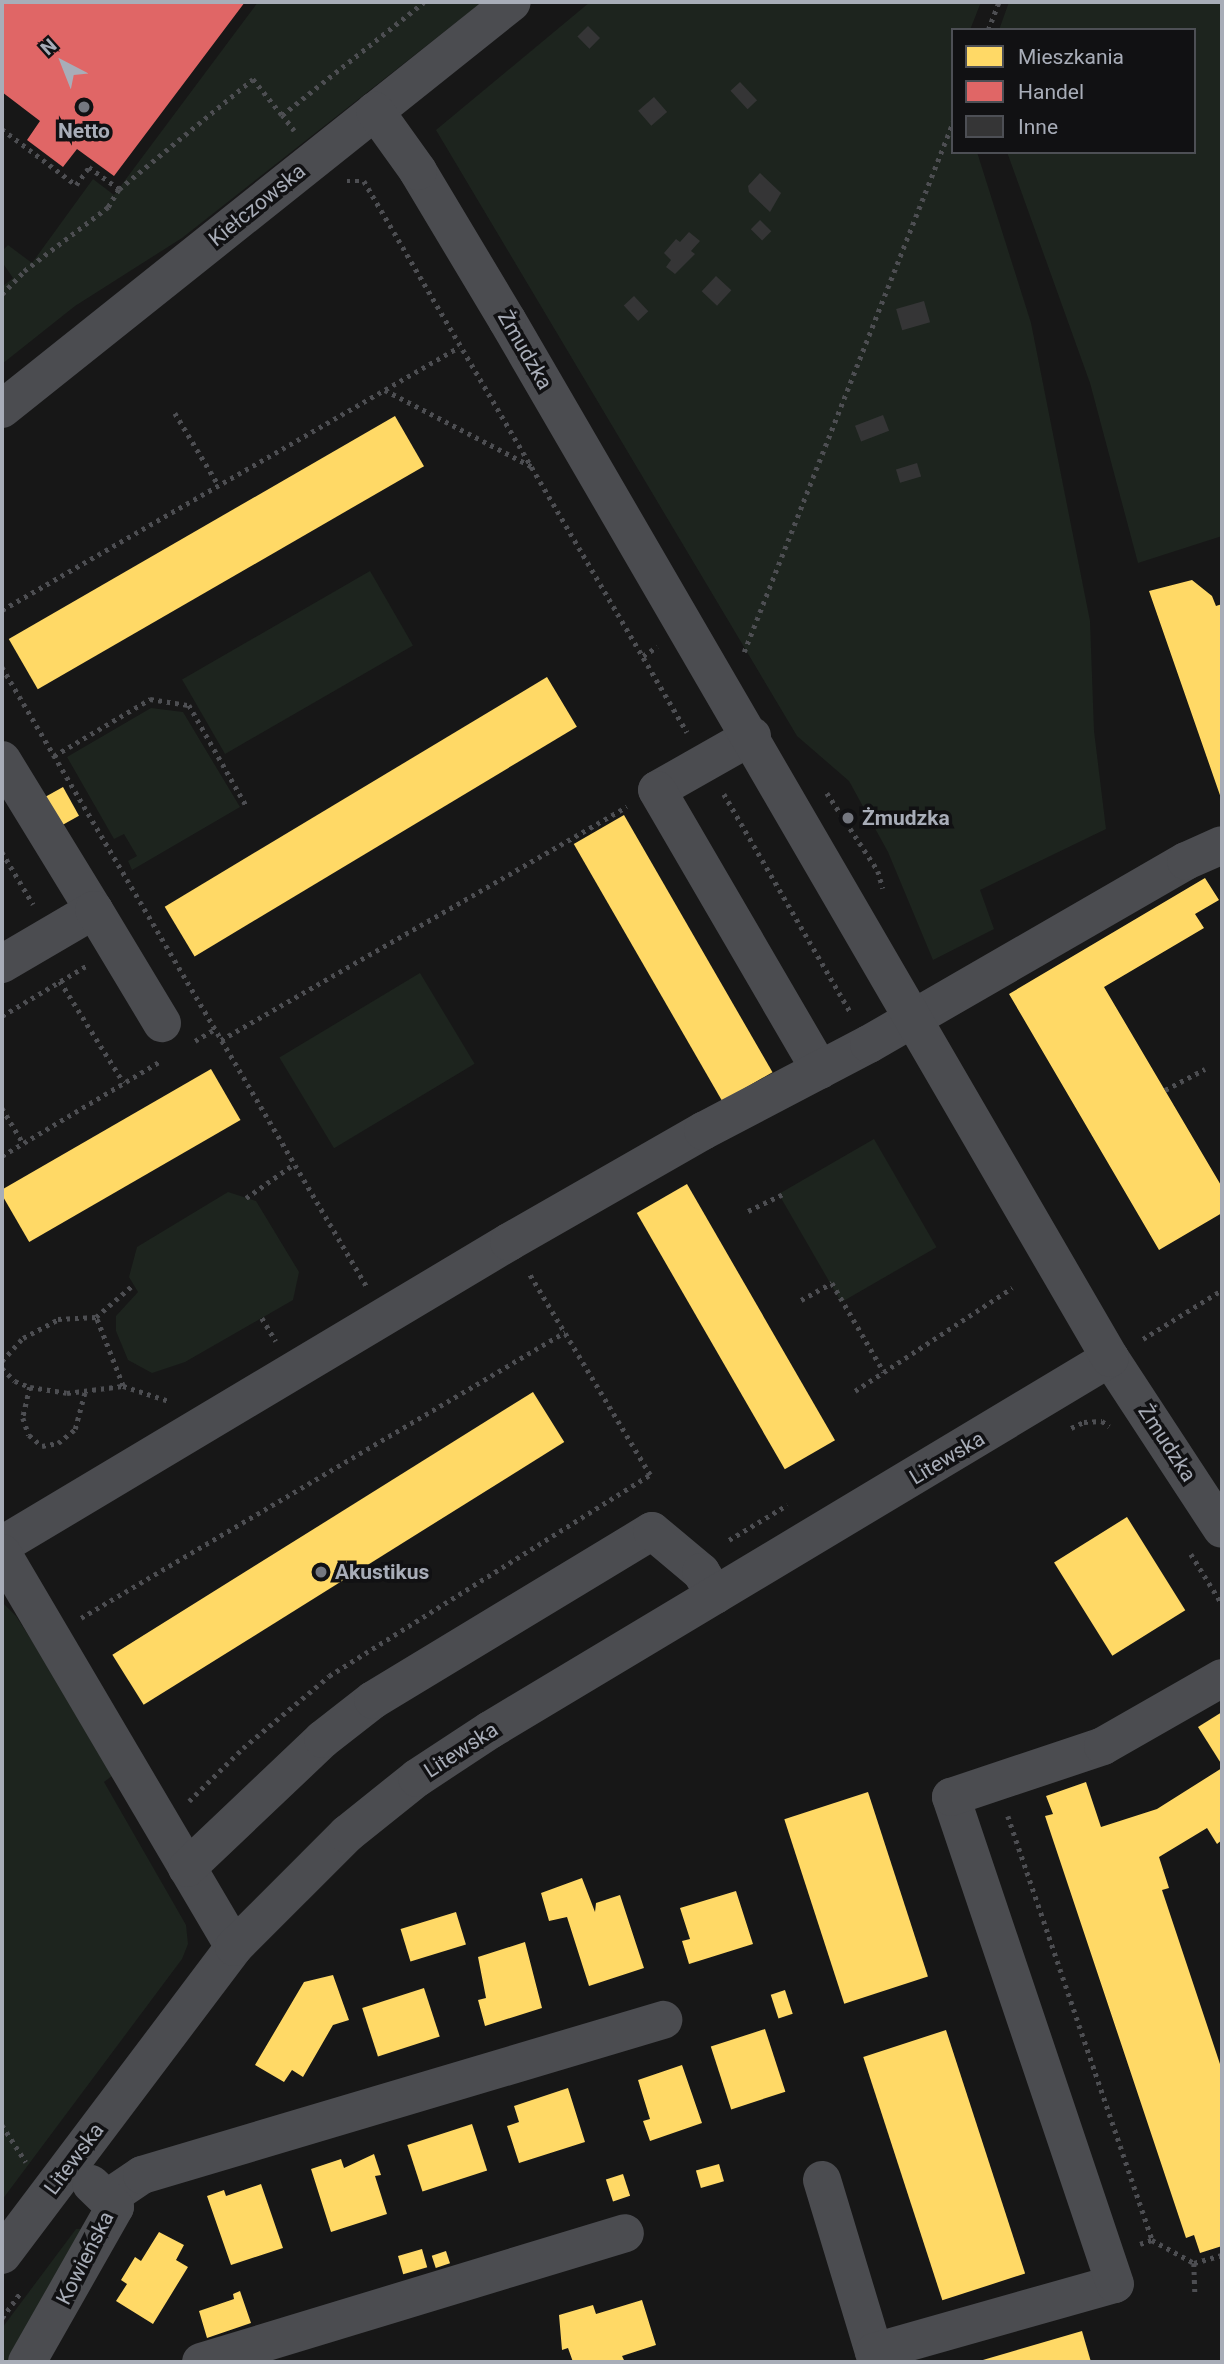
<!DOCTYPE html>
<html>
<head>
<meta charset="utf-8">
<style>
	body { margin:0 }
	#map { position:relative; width:1224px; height:2364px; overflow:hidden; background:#171717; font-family:Roboto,sans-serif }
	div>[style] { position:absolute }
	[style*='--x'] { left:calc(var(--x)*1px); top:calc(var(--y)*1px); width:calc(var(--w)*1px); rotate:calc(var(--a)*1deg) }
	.green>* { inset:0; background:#1d241e; transform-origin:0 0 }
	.homes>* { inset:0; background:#ffd966; transform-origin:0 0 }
	.shops>* { inset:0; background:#e06666 }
	.building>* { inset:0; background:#353536; transform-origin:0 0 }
	.path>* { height:4.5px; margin-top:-2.25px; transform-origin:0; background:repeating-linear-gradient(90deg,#4d4e52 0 3.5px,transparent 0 8.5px) }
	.minor>* { height:38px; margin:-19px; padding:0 19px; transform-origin:19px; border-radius:19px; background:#4b4c50 }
	.dots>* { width:19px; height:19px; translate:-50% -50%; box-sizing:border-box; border:4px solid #111113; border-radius:50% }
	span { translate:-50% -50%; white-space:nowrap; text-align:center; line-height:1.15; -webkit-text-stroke:7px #111113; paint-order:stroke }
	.poi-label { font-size:21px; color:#a8adb8; font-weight:700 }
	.left { translate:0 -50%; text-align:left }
	.street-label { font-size:21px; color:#a8adb8 }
	.frame { position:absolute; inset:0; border:4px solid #a8adb8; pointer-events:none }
	.legend { position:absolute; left:951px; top:28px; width:245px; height:126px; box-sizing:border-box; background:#111113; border:2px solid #4d4f55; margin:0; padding:9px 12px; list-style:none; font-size:21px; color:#a8adb8 }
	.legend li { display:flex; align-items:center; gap:14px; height:35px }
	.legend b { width:35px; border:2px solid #4d4f55 }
	.north { position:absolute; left:28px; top:28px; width:70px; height:70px; -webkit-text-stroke:5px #111113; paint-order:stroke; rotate:318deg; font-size:19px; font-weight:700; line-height:28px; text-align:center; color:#a8adb8 }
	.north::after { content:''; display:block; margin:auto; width:24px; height:32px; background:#a8adb8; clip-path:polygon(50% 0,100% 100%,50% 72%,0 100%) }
</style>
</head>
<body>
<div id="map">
	<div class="green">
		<div style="clip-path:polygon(258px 2px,482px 2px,182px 238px,75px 306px,2px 364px,2px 287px,13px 278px,2px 262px,2px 251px,8px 245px,32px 263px,93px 179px,114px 195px)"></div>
		<div style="clip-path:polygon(590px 2px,981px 2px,970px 30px,953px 30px,953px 152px,977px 152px,1031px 323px,1090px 621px,1094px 731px,1106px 829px,980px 890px,994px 929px,933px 960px,888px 852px,849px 781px,797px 736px,436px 130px)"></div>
		<div style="clip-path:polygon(1009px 2px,1222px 2px,1222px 536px,1138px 563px,1090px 383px,1007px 152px,1194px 152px,1194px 30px,999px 30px)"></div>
		<div style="left:370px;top:571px;width:86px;height:217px;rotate:60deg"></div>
		<div style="clip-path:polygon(151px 708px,183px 712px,240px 807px,132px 870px,128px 861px,137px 856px,124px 834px,114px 839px,67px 757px)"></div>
		<div style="left:420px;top:973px;width:106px;height:164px;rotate:59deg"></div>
		<div style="left:874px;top:1139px;width:125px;height:110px;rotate:60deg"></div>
		<div style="clip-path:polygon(228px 1192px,256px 1201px,299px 1272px,293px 1300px,185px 1362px,152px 1373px,128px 1360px,116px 1331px,116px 1316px,138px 1292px,129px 1277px,137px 1247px)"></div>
		<div style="clip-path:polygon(2px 1602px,16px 1616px,116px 1773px,104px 1782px,186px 1925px,188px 1944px,182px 1959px,2px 2200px)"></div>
		<div style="clip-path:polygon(76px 2229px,81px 2229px,15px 2362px,2px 2362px,2px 2328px)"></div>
	</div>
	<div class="homes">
		<div style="left:395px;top:416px;width:58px;height:446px;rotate:60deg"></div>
		<div style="clip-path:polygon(1192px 580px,1212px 596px,1216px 606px,1222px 604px,1222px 801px,1149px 591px)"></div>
		<div style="left:547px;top:677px;width:58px;height:446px;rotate:59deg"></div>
		<div style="left:63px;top:787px;width:33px;height:20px;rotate:61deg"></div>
		<div style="left:624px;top:815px;width:297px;height:58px;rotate:60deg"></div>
		<div style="clip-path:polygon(1205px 878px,1219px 900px,1195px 914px,1204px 928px,1104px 987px,1222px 1187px,1222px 1213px,1159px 1250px,1009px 994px)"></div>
		<div style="left:211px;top:1069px;width:59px;height:244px;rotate:60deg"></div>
		<div style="left:687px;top:1184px;width:296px;height:58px;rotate:60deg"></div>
		<div style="left:533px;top:1392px;width:59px;height:496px;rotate:58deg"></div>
		<div style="left:1127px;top:1517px;width:110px;height:86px;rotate:58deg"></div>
		<div style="clip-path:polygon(1222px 1712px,1222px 1765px,1198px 1727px)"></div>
		<div style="clip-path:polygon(1222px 1768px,1222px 1840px,1217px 1844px,1207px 1828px,1159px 1857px,1169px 1888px,1162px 1890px,1222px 2070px,1222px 2246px,1200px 2253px,1194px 2235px,1186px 2238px,1045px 1816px,1053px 1814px,1046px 1796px,1086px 1782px,1101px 1827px,1157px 1809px)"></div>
		<div style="left:868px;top:1792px;width:194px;height:88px;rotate:72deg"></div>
		<div style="clip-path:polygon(582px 1878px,595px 1912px,596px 1903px,620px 1895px,644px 1968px,589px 1986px,567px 1917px,549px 1921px,541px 1893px)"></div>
		<div style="clip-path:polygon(736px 1891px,753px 1944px,689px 1964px,682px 1941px,690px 1939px,680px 1908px)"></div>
		<div style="left:456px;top:1912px;width:34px;height:58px;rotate:73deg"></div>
		<div style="clip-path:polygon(525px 1942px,542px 2008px,485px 2026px,478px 2000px,486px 1998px,478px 1957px)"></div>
		<div style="clip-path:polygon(333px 1975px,349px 2020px,333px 2025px,303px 2077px,292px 2070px,284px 2082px,255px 2065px,304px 1982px)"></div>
		<div style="left:424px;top:1988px;width:51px;height:65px;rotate:72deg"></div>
		<div style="left:785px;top:1990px;width:25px;height:15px;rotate:72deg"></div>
		<div style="left:765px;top:2029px;width:66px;height:57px;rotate:72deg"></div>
		<div style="left:946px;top:2030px;width:256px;height:87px;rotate:72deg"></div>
		<div style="clip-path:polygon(682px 2065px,702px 2123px,650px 2141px,643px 2121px,650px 2119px,638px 2080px)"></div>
		<div style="clip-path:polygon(568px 2088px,585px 2142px,519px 2163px,507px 2126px,519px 2122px,514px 2106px)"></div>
		<div style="left:472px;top:2124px;width:49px;height:68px;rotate:72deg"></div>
		<div style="clip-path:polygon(374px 2154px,381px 2175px,375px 2176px,387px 2214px,331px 2232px,311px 2169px,341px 2159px,344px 2168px)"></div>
		<div style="left:719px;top:2164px;width:18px;height:24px;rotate:74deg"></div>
		<div style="left:623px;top:2174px;width:23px;height:18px;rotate:72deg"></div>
		<div style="clip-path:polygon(261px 2184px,283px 2248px,231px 2265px,207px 2196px,224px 2190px,226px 2196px)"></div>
		<div style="clip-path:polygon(159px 2232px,184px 2245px,176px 2260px,188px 2267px,153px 2324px,116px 2301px,127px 2284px,121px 2280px,135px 2257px,141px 2261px)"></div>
		<div style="left:422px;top:2249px;width:19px;height:25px;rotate:74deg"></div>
		<div style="left:446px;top:2251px;width:13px;height:15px;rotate:72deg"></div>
		<div style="clip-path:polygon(240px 2291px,251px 2323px,207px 2338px,199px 2311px,234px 2299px,233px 2294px)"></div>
		<div style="clip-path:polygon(642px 2300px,656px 2345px,622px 2356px,625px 2362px,573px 2362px,568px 2348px,562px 2350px,559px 2315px,593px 2305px,596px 2314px)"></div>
		<div style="clip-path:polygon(1082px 2331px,1091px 2362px,976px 2362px)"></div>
	</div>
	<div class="shops">
		<div style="clip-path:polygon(2px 2px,245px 2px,114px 176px,77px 149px,63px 167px,27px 140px,40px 121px,2px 92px)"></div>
	</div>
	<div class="building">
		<div style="left:588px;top:26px;width:17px;height:15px;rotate:45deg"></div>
		<div style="left:740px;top:82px;width:25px;height:13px;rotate:47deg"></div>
		<div style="left:654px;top:97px;width:20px;height:21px;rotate:49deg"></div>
		<div style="clip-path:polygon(760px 173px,781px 193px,770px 212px,749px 192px,748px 186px)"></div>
		<div style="left:760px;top:220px;width:16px;height:13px;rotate:45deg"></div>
		<div style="clip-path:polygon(689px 232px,700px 241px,691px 251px,695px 254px,675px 274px,666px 267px,671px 260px,664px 253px,676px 239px,680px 242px)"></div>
		<div style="left:716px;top:276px;width:21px;height:21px;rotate:43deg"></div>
		<div style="left:634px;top:296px;width:21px;height:14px;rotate:47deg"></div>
		<div style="left:924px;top:301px;width:22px;height:29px;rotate:74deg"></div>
		<div style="left:883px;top:415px;width:17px;height:30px;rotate:69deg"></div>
		<div style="left:917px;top:463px;width:14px;height:22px;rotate:73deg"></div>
	</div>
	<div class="path">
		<div style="--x:988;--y:30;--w:30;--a:-69"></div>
		<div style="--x:2;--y:129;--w:93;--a:37.1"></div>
		<div style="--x:76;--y:185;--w:22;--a:-54"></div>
		<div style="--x:89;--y:167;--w:37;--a:36"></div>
		<div style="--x:119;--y:189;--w:173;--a:-39.4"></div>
		<div style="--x:253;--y:79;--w:46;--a:51.1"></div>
		<div style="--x:294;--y:131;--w:20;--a:-127"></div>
		<div style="--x:282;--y:115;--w:181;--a:-38.5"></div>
		<div style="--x:347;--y:181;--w:17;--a:0"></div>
		<div style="--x:364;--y:181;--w:639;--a:59.62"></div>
		<div style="--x:2;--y:294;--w:32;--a:-46"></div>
		<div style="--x:24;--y:271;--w:106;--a:-37.3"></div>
		<div style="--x:108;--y:207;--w:21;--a:-59"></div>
		<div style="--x:385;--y:390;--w:165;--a:27.5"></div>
		<div style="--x:175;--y:413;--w:85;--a:58.9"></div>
		<div style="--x:2;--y:610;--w:527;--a:-29.92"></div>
		<div style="--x:744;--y:652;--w:570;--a:-68.48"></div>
		<div style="--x:643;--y:656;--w:17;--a:-33"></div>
		<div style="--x:2;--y:667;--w:719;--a:59.51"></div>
		<div style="--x:54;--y:756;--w:112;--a:-30.7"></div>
		<div style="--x:150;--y:699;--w:39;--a:9"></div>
		<div style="--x:189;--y:705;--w:117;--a:60.4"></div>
		<div style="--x:827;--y:793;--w:93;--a:56.8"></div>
		<div style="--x:878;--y:871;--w:18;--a:74"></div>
		<div style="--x:724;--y:794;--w:253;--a:59.9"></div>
		<div style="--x:2;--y:852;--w:61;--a:59.2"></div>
		<div style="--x:60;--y:981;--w:120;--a:57.9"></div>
		<div style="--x:2;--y:1016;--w:98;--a:-30.8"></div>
		<div style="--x:221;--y:1040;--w:468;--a:-29.9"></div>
		<div style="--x:195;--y:1041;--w:23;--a:-31"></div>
		<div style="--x:1165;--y:1090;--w:45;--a:-27.7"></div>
		<div style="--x:2;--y:1108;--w:41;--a:59"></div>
		<div style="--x:2;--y:1156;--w:185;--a:-30.9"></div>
		<div style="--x:246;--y:1198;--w:59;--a:-35.3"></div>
		<div style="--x:748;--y:1211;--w:39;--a:-26"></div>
		<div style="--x:801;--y:1300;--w:35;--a:-29"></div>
		<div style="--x:832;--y:1283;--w:103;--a:59.7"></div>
		<div style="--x:262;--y:1318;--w:27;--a:59"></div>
		<div style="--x:1143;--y:1339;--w:93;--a:-31.8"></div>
		<div style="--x:2;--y:1361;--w:31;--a:-48"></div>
		<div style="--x:23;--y:1338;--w:40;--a:-28"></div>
		<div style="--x:58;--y:1319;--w:38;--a:-3"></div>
		<div style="--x:96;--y:1317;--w:49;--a:-40.9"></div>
		<div style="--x:2;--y:1368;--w:18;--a:45"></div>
		<div style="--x:15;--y:1381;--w:16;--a:22"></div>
		<div style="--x:30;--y:1387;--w:37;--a:9"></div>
		<div style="--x:67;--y:1393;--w:56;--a:-7.1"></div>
		<div style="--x:123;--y:1386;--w:74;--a:-111.4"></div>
		<div style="--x:123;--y:1386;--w:48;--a:18.1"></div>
		<div style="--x:30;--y:1387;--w:32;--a:103"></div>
		<div style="--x:23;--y:1418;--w:18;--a:71"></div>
		<div style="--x:29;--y:1435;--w:17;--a:40"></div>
		<div style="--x:42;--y:1446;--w:16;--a:-11"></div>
		<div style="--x:58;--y:1443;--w:22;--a:-39"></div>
		<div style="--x:75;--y:1429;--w:39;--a:-75"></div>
		<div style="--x:855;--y:1391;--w:188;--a:-33.3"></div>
		<div style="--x:1071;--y:1428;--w:14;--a:-25"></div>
		<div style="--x:1084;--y:1422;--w:18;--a:-3"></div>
		<div style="--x:1102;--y:1421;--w:9;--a:36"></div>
		<div style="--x:729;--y:1540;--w:68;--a:-31.1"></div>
		<div style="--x:1191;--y:1554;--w:59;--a:58.2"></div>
		<div style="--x:81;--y:1618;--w:562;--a:-30.58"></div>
		<div style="--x:189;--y:1801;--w:76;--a:-44.5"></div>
		<div style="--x:243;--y:1748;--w:112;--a:-39.9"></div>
		<div style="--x:329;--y:1676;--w:379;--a:-32.1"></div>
		<div style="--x:650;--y:1475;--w:237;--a:-121"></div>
		<div style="--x:1008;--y:1816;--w:448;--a:71.2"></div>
		<div style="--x:2;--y:2125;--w:44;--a:57"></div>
		<div style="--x:1140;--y:2244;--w:13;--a:-18"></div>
		<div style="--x:1152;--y:2240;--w:48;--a:28.7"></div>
		<div style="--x:1194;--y:2263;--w:29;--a:-16"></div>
		<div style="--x:1194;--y:2263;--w:31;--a:88"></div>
		<div style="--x:2;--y:2318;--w:32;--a:-54"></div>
	</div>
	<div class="minor">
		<div style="--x:2;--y:409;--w:652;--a:-38.59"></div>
		<div style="--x:752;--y:736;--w:109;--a:150.4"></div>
		<div style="--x:657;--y:790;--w:324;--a:59.8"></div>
		<div style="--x:2;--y:760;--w:176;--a:58.5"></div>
		<div style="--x:94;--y:910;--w:107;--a:149.6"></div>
		<div style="--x:94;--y:910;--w:132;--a:59"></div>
		<div style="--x:1110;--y:1358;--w:204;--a:56.8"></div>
		<div style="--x:2;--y:1545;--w:591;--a:-30.86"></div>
		<div style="--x:509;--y:1242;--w:224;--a:-29.8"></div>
		<div style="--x:703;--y:1131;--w:187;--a:-27.7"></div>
		<div style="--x:869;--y:1044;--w:366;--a:-30"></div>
		<div style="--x:1186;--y:861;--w:39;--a:-24"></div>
		<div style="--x:2;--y:1553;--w:457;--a:59.5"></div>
		<div style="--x:187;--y:1868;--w:187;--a:-43.5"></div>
		<div style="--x:323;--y:1739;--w:63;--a:-38"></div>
		<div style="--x:373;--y:1700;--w:326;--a:-31.2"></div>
		<div style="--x:652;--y:1531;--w:64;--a:39.9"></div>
		<div style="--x:701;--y:1572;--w:27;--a:59"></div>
		<div style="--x:822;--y:2180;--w:180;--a:73.2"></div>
		<div style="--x:874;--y:2352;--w:250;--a:-15.8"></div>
		<div style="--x:1115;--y:2284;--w:514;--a:-108.61"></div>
		<div style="--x:951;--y:1797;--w:160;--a:-18.5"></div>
		<div style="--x:1103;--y:1746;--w:137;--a:-29.7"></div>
		<div style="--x:108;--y:2198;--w:41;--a:-34.1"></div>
		<div style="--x:142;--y:2175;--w:544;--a:-16.57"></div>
		<div style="--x:2;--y:2255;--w:386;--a:-53"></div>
		<div style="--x:234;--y:1947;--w:160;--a:-45"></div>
		<div style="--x:347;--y:1834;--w:90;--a:-38.7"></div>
		<div style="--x:417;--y:1778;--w:87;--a:-33.3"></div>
		<div style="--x:490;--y:1730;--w:723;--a:-30.96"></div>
		<div style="--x:1110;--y:1358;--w:1200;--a:-120.15"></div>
		<div style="--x:507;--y:320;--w:174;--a:-120.9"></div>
		<div style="--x:418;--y:171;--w:74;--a:-125.6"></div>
		<div style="--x:27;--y:2362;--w:178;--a:-60.4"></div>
		<div style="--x:115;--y:2207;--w:33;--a:-136"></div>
		<div style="--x:201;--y:2362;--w:443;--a:-16.9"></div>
	</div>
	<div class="dots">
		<div style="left:84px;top:107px;background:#757880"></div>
		<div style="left:848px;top:818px;background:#757880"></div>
		<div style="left:321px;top:1572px;background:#757880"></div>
	</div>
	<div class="poi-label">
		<span style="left:84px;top:131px">Netto</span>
		<span class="left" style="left:862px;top:818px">Żmudzka</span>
		<span class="left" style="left:335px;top:1572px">Akustikus</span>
	</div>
	<div class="street-label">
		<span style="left:257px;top:205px;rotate:-39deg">Kiełczowska</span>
		<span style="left:525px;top:350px;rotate:60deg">Żmudzka</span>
		<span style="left:1167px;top:1443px;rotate:57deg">Żmudzka</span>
		<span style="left:947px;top:1458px;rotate:-31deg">Litewska</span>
		<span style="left:461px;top:1750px;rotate:-33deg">Litewska</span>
		<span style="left:74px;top:2159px;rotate:-53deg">Litewska</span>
		<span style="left:85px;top:2258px;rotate:-63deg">Kowieńska</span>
	</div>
	<div class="frame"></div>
	<ul class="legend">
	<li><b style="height:19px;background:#ffd966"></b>Mieszkania</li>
	<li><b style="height:19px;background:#e06666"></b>Handel</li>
	<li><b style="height:19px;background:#353536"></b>Inne</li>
	</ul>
	<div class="north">N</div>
</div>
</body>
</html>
